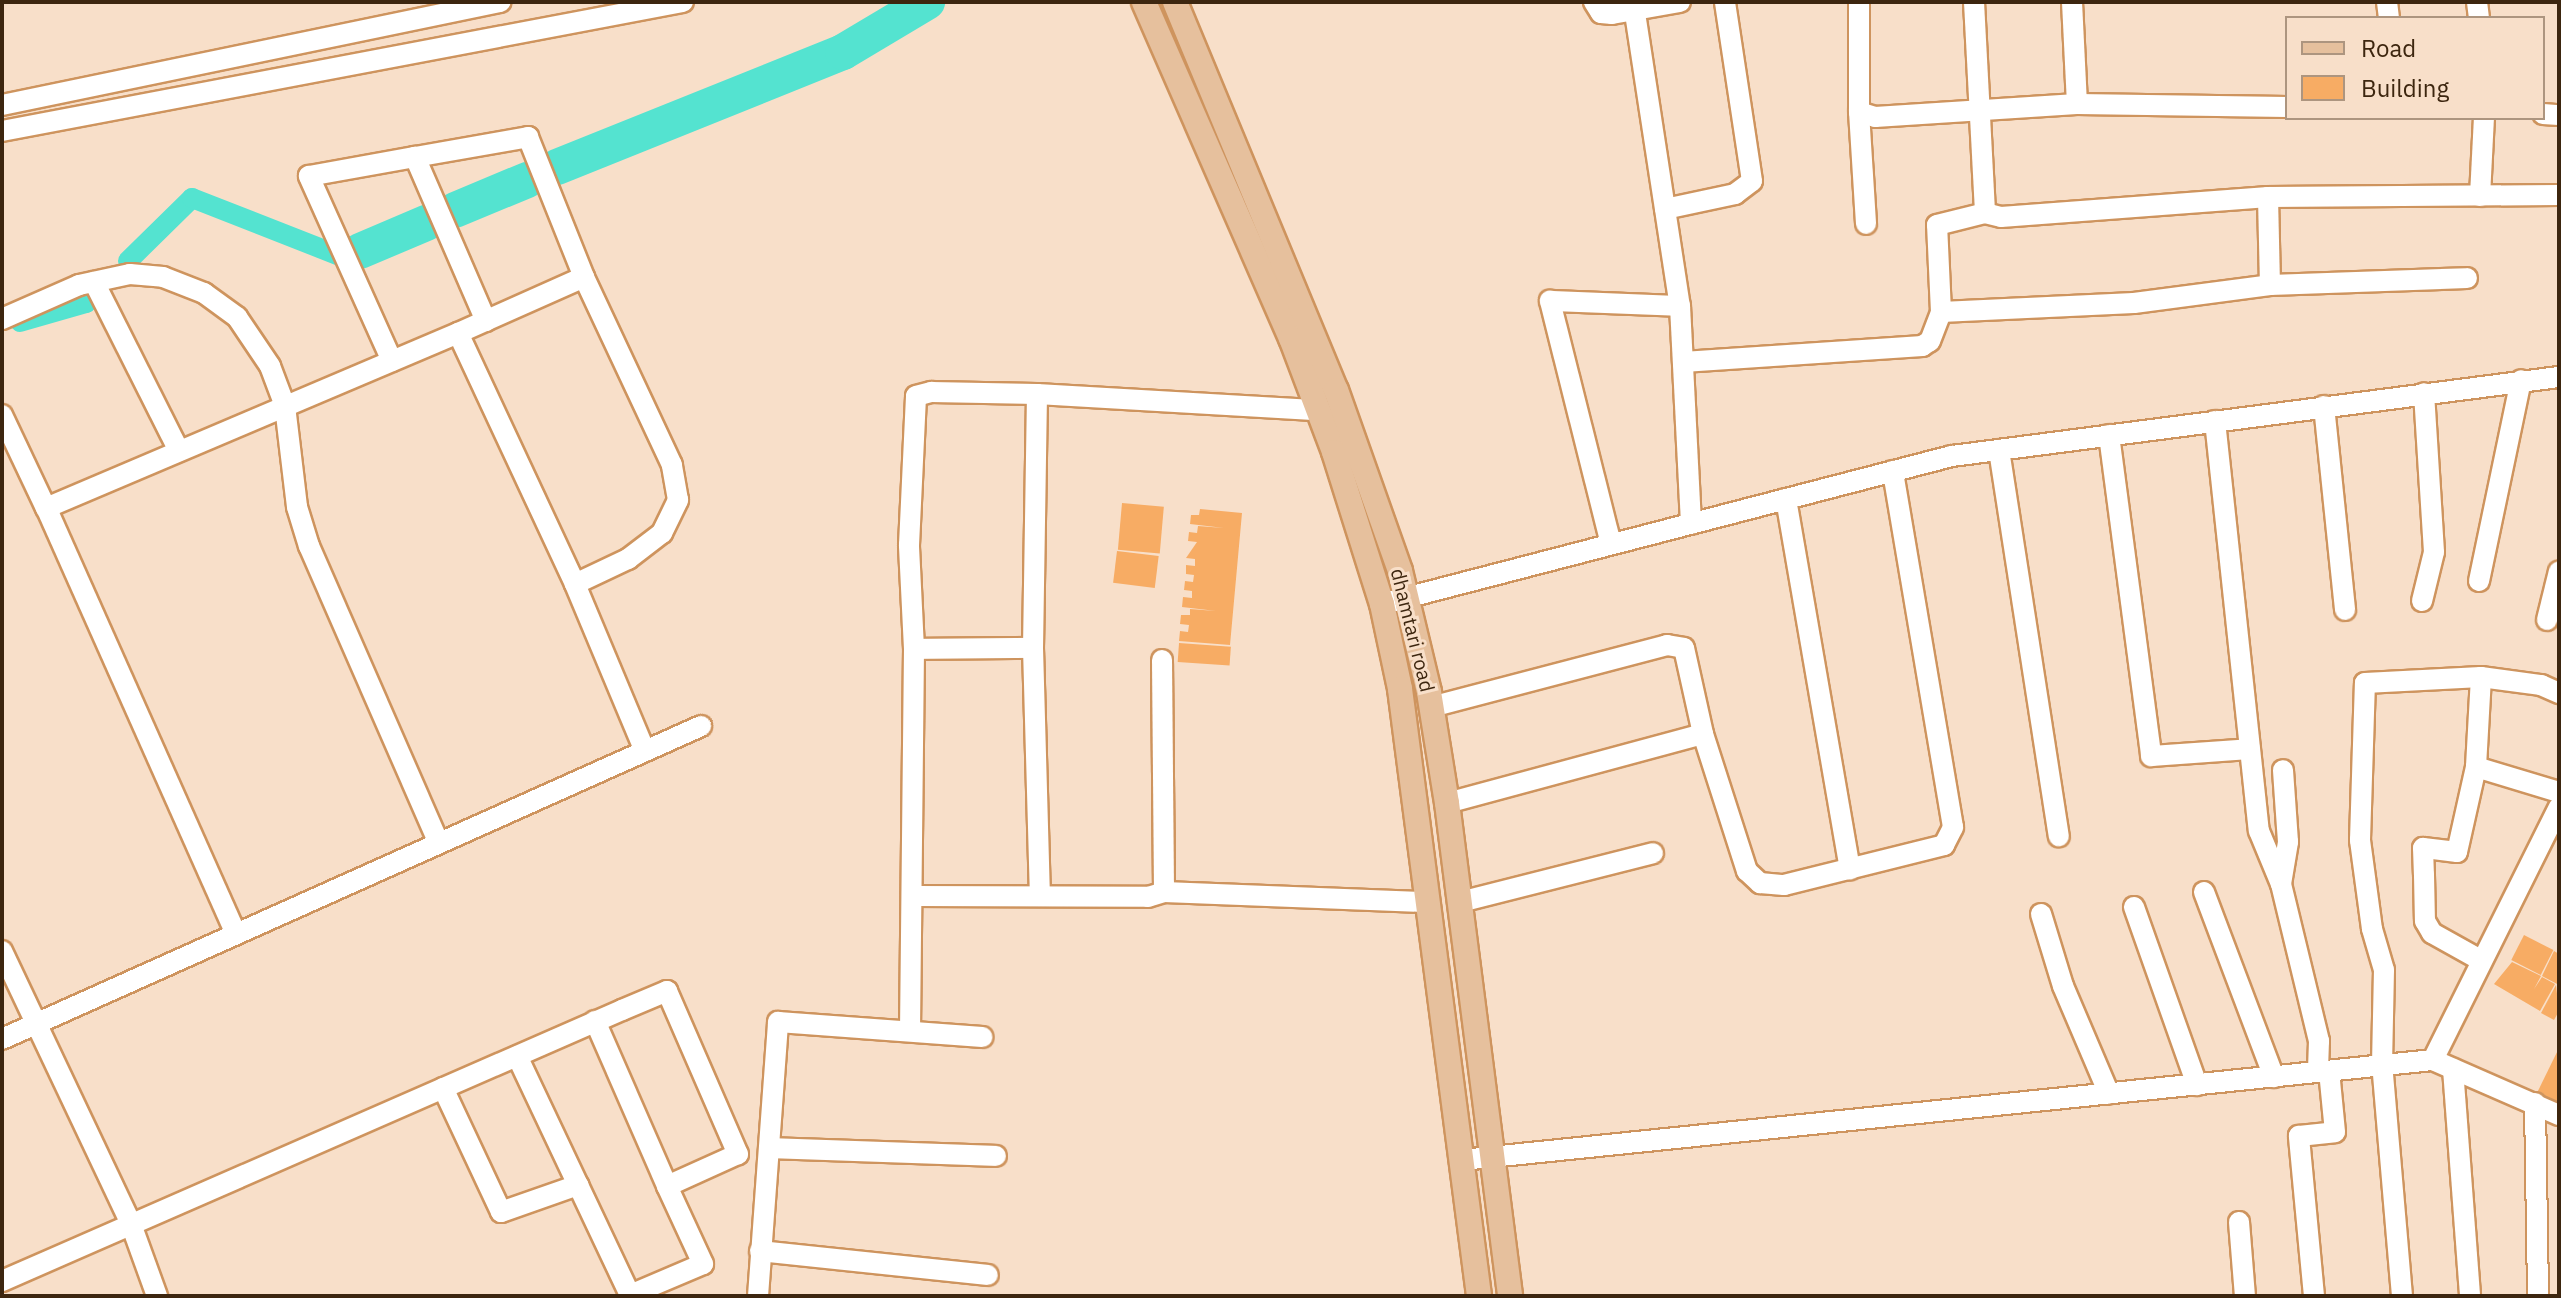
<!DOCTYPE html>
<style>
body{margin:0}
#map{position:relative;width:2561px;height:1298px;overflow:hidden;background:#f8dfc9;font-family:"IBM Plex Sans",sans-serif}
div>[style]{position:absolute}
.canal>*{height:20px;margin:-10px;padding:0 10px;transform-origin:10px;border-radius:10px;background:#54e3d0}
.river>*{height:36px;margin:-18px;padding:0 18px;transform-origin:18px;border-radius:18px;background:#54e3d0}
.building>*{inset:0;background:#f7ac64;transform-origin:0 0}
.roads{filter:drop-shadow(2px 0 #ce945e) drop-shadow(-2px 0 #ce945e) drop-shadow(0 2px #ce945e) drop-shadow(0 -2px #ce945e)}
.minor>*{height:20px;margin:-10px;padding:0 10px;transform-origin:10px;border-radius:10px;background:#fff}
.major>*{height:24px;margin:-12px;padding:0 12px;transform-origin:12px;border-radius:12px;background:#e6c09d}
span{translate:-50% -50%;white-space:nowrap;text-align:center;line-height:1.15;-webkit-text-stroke:6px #f8dfc9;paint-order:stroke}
.street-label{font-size:20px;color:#3d260f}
.frame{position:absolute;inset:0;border:4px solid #3d260f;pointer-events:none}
.legend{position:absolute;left:2285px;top:16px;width:260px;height:104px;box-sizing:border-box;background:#f8dfc9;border:2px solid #ad957f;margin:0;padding:10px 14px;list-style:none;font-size:24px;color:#3d260f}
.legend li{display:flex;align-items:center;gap:16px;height:40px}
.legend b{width:40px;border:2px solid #ad957f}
</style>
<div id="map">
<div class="canal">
<i style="left:128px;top:261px;width:90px;rotate:-44.5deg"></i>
<i style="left:192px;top:198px;width:164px;rotate:21.4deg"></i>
<i style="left:20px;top:322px;width:69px;rotate:-16.1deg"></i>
<i style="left:86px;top:303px;width:11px;rotate:-49deg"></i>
</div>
<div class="river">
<i style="left:557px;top:167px;width:308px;rotate:-21.9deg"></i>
<i style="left:843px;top:52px;width:98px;rotate:-30.8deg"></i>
<i style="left:455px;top:210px;width:78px;rotate:-22.6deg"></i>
<i style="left:360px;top:251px;width:72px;rotate:-23deg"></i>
</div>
<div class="building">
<i style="left:1122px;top:503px;width:42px;height:47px;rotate:5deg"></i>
<i style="clip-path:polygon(1200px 509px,1242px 513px,1230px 645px,1179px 641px,1180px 631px,1188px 632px,1189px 625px,1180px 624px,1181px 615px,1190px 615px,1190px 609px,1216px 611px,1182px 607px,1183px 597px,1192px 598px,1192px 591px,1184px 590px,1185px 581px,1193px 582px,1194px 575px,1186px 574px,1186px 565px,1195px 566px,1195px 559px,1186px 558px,1197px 542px,1188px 541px,1189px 532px,1197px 533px,1198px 526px,1224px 528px,1190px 524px,1191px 515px,1199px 515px)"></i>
<i style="left:1117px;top:551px;width:42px;height:32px;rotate:7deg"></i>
<i style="left:1179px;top:643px;width:52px;height:19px;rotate:4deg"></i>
<i style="left:2524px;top:935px;width:33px;height:28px;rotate:27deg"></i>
<i style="clip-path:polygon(2554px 951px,2559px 954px,2559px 985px,2542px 976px)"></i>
<i style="clip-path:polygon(2512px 962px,2541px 976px,2534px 989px,2542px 977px,2555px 984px,2540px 1011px,2494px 984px)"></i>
<i style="clip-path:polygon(2556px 985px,2559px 1011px,2554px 1020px,2541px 1013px)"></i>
<i style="clip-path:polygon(2559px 1048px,2559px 1111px,2534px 1099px)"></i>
</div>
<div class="roads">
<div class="minor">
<i style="left:1594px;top:2px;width:13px;rotate:58deg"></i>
<i style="left:1601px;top:13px;width:11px;rotate:5deg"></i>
<i style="left:1612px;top:14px;width:69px;rotate:-10deg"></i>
<i style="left:1859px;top:2px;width:110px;rotate:90deg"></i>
<i style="left:1859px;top:112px;width:17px;rotate:17deg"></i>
<i style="left:1875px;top:117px;width:202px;rotate:-3.7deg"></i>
<i style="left:2077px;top:104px;width:210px;rotate:0.8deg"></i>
<i style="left:1974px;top:2px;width:211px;rotate:87deg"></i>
<i style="left:2072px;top:2px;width:102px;rotate:87.2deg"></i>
<i style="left:2387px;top:2px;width:16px;rotate:83deg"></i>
<i style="left:2477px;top:2px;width:16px;rotate:83deg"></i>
<i style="left:1635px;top:13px;width:296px;rotate:81.3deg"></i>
<i style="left:1680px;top:306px;width:218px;rotate:87.1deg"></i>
<i style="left:2px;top:105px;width:509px;rotate:-11.69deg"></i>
<i style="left:1859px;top:112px;width:112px;rotate:86.4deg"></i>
<i style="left:2543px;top:114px;width:16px;rotate:4deg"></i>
<i style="left:2px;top:131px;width:693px;rotate:-10.73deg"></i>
<i style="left:2480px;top:196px;width:78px;rotate:-87.1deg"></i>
<i style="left:2268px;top:197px;width:88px;rotate:88.7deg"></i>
<i style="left:1665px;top:209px;width:72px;rotate:-12.1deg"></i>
<i style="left:1735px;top:194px;width:21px;rotate:-37deg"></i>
<i style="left:1752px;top:181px;width:181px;rotate:-98.6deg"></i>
<i style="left:94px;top:282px;width:189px;rotate:63.3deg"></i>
<i style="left:1941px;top:312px;width:193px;rotate:-2.7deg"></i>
<i style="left:2134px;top:303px;width:137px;rotate:-7.5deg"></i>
<i style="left:2270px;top:285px;width:197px;rotate:-2deg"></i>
<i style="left:2px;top:319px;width:84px;rotate:-23.8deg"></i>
<i style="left:79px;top:285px;width:52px;rotate:-12.2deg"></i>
<i style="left:130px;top:274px;width:33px;rotate:5deg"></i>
<i style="left:163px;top:277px;width:44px;rotate:21.3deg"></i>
<i style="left:204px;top:293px;width:41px;rotate:36deg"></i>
<i style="left:237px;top:317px;width:59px;rotate:56deg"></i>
<i style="left:270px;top:366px;width:43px;rotate:69.4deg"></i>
<i style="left:285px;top:406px;width:102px;rotate:83.2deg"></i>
<i style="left:297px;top:507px;width:41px;rotate:72.9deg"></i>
<i style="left:309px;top:546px;width:324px;rotate:66.4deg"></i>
<i style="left:486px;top:321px;width:179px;rotate:-113.4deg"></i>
<i style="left:415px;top:157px;width:115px;rotate:-10deg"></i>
<i style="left:528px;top:137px;width:151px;rotate:68.2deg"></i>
<i style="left:392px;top:361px;width:203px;rotate:-114.2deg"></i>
<i style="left:309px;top:176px;width:108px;rotate:-10.2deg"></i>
<i style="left:1683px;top:362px;width:240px;rotate:-3.8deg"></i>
<i style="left:1922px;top:346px;width:9px;rotate:-32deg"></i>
<i style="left:1930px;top:341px;width:31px;rotate:-69deg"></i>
<i style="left:1941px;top:312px;width:87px;rotate:-92.6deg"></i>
<i style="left:1937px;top:225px;width:49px;rotate:-14deg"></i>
<i style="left:1985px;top:213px;width:16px;rotate:14deg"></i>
<i style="left:2001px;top:217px;width:268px;rotate:-4.3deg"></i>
<i style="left:2268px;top:197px;width:291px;rotate:-0.4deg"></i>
<i style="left:1037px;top:394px;width:254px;rotate:90.9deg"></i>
<i style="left:1033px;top:648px;width:247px;rotate:88.4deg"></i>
<i style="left:2324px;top:406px;width:205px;rotate:84.1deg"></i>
<i style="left:2px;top:415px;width:103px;rotate:64.7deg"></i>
<i style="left:2215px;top:421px;width:412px;rotate:83.9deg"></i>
<i style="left:2259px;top:831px;width:57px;rotate:67.5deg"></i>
<i style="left:2281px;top:884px;width:162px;rotate:76.4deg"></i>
<i style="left:2319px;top:1041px;width:31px;rotate:92deg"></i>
<i style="left:2109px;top:435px;width:324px;rotate:82.5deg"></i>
<i style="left:2151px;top:756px;width:99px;rotate:-4deg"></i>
<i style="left:1999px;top:450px;width:391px;rotate:81.2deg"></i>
<i style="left:1786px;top:499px;width:376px;rotate:80.2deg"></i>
<i style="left:1611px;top:544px;width:251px;rotate:-104.1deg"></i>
<i style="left:1550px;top:301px;width:130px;rotate:2.2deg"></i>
<i style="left:2479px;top:581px;width:205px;rotate:-78.2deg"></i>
<i style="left:575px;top:584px;width:59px;rotate:-25.3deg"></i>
<i style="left:628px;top:559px;width:43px;rotate:-37.4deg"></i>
<i style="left:662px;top:533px;width:37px;rotate:-64deg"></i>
<i style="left:678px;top:500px;width:36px;rotate:-100deg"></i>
<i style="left:672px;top:465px;width:208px;rotate:-115.1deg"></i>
<i style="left:584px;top:277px;width:138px;rotate:156deg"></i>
<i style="left:458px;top:333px;width:277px;rotate:65deg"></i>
<i style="left:575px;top:584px;width:181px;rotate:67.3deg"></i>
<i style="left:2422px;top:601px;width:50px;rotate:-76.2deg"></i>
<i style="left:2434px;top:552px;width:159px;rotate:-93.6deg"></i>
<i style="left:1382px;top:604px;width:589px;rotate:-14.56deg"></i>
<i style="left:1952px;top:456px;width:612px;rotate:-7.42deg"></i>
<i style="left:2547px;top:620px;width:50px;rotate:-76.2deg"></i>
<i style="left:914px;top:649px;width:119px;rotate:-0.5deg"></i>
<i style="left:1162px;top:660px;width:232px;rotate:89.5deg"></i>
<i style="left:2481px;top:677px;width:90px;rotate:93.2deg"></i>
<i style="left:2476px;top:767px;width:87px;rotate:16.8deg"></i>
<i style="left:1431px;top:707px;width:244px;rotate:-14.7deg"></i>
<i style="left:1667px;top:645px;width:17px;rotate:10deg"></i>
<i style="left:1684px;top:648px;width:88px;rotate:77.5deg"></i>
<i style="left:1703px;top:734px;width:144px;rotate:72.2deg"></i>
<i style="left:1747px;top:871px;width:18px;rotate:43deg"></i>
<i style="left:1760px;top:883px;width:24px;rotate:5deg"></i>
<i style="left:1784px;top:885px;width:165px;rotate:-14deg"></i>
<i style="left:1944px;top:845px;width:20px;rotate:-63deg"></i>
<i style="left:1953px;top:827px;width:361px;rotate:-99.6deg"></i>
<i style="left:2476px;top:767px;width:87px;rotate:102.6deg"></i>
<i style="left:2457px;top:852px;width:34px;rotate:-173deg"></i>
<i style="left:2423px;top:848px;width:27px;rotate:88deg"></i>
<i style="left:2424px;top:875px;width:46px;rotate:88.8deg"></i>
<i style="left:2425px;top:921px;width:14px;rotate:60deg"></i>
<i style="left:2432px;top:933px;width:57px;rotate:29.2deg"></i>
<i style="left:1447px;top:803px;width:265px;rotate:-15.1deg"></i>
<i style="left:2559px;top:807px;width:283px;rotate:116.5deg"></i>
<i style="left:2433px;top:1060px;width:137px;rotate:23.6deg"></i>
<i style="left:2281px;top:884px;width:43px;rotate:-80.5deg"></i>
<i style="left:2288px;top:842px;width:72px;rotate:-94deg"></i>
<i style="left:2204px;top:892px;width:198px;rotate:69.3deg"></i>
<i style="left:914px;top:896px;width:234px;rotate:0.2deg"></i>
<i style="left:1148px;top:897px;width:17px;rotate:-17deg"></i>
<i style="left:1164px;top:892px;width:264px;rotate:2.2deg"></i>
<i style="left:1460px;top:902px;width:199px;rotate:-14.2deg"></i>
<i style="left:2134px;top:907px;width:189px;rotate:70.5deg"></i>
<i style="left:2041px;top:914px;width:75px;rotate:73deg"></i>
<i style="left:2063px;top:986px;width:117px;rotate:66.9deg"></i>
<i style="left:236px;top:934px;width:466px;rotate:-114deg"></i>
<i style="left:46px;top:508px;width:448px;rotate:-23deg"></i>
<i style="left:2px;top:951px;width:302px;rotate:64.7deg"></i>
<i style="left:131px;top:1224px;width:77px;rotate:70.1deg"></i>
<i style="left:595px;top:1021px;width:180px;rotate:66.4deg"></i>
<i style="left:910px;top:1031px;width:382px;rotate:-89.4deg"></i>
<i style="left:914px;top:649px;width:104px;rotate:-92.8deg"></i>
<i style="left:909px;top:545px;width:149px;rotate:-87.3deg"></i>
<i style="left:916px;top:396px;width:16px;rotate:-15deg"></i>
<i style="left:931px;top:392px;width:106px;rotate:1.1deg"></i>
<i style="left:1037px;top:394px;width:281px;rotate:3.3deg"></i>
<i style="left:2px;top:1039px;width:766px;rotate:-24.12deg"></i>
<i style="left:2453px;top:1069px;width:228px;rotate:85.7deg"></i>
<i style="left:443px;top:1088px;width:137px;rotate:64.9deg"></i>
<i style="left:501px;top:1212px;width:82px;rotate:-19.3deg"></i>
<i style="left:2535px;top:1103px;width:193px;rotate:89.1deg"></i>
<i style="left:771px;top:1148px;width:225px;rotate:2deg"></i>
<i style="left:1462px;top:1160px;width:976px;rotate:-5.88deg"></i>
<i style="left:2239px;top:1222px;width:74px;rotate:85.4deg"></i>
<i style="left:760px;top:1251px;width:229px;rotate:6deg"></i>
<i style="left:2px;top:1281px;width:677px;rotate:-23.61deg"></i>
<i style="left:622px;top:1010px;width:49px;rotate:-22.9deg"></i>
<i style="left:667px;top:991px;width:178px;rotate:66.5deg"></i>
<i style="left:738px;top:1154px;width:78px;rotate:155.7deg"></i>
<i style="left:667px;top:1186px;width:86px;rotate:65.2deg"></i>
<i style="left:703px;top:1264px;width:79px;rotate:157deg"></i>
<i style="left:630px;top:1295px;width:264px;rotate:-115.3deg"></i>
<i style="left:758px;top:1296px;width:275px;rotate:-85.8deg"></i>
<i style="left:778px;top:1022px;width:205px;rotate:4.2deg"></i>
<i style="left:2314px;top:1296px;width:161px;rotate:-95.4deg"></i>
<i style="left:2299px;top:1136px;width:36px;rotate:-6deg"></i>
<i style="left:2335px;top:1132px;width:61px;rotate:-95.6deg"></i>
<i style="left:2402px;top:1296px;width:232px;rotate:-94.9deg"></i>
<i style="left:2382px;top:1065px;width:95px;rotate:-88.8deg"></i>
<i style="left:2384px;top:970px;width:43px;rotate:-106.3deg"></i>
<i style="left:2372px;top:929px;width:90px;rotate:-97.7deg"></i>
<i style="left:2360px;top:840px;width:157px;rotate:-88.2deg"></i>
<i style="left:2365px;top:683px;width:116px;rotate:-3deg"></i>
<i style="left:2481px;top:677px;width:61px;rotate:7.6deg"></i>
<i style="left:2541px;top:685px;width:20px;rotate:24deg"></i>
</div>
<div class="major">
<i style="left:1144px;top:2px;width:367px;rotate:66.4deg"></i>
<i style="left:1291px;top:338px;width:122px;rotate:69.3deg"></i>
<i style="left:1334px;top:452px;width:159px;rotate:72.5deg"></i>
<i style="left:1382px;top:604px;width:87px;rotate:78deg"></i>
<i style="left:1400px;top:689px;width:612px;rotate:82.58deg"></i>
<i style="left:1175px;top:2px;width:420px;rotate:67.5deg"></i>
<i style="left:1336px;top:390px;width:192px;rotate:70.5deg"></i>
<i style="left:1400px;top:571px;width:124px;rotate:76.5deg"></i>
<i style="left:1429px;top:692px;width:112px;rotate:80.8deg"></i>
<i style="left:1447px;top:803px;width:497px;rotate:82.7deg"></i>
</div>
</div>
<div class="street-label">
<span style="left:1413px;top:630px;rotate:76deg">dhamtari road</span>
</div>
<div class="frame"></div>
<ul class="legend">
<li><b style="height:10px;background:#e6c09d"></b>Road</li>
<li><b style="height:22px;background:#f7ac64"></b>Building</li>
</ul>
</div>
